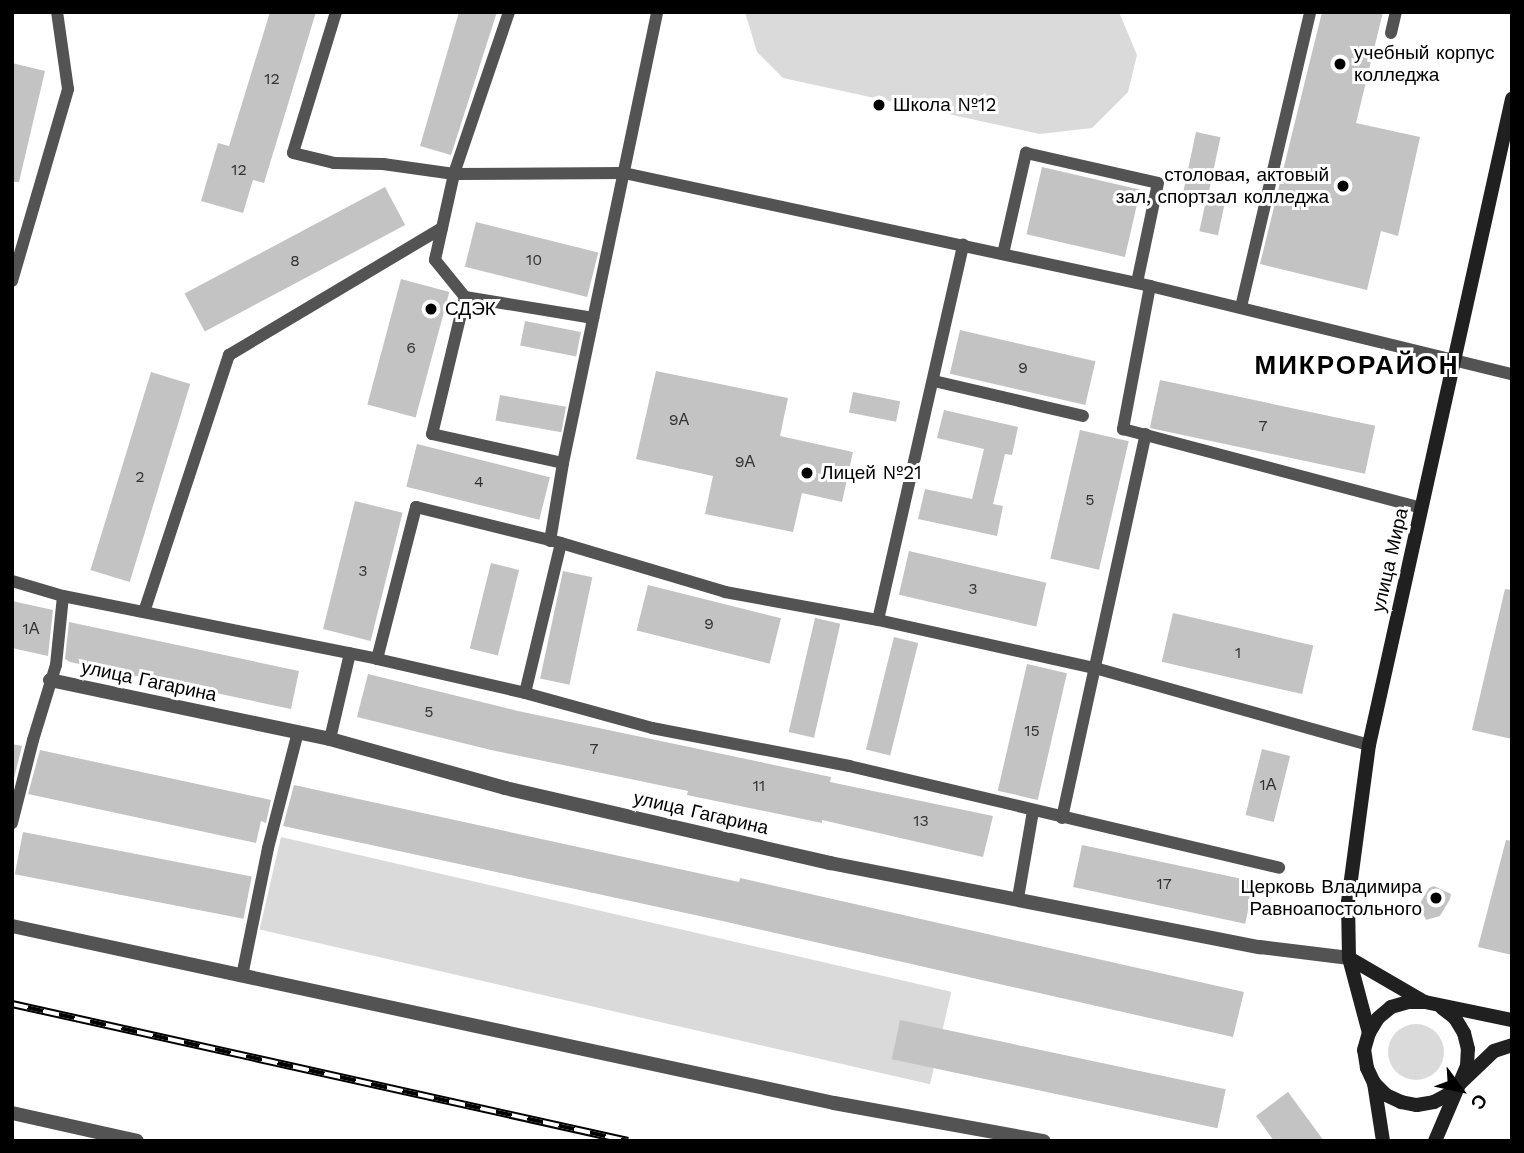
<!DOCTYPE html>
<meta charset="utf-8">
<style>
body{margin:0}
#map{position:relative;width:1524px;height:1153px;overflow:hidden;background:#fff;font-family:"Work Sans",sans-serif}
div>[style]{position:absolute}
.green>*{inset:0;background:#dadada;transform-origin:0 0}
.round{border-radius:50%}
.building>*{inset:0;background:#c3c3c3;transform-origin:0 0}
.service>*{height:12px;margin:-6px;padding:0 6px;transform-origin:6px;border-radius:6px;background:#535353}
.minor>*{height:14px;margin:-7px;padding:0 7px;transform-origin:7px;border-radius:7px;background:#535353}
.tertiary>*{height:14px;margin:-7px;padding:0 7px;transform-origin:7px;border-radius:7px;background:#535353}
.secondary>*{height:14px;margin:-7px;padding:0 7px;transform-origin:7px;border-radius:7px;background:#202020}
.rail>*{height:8px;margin-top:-4px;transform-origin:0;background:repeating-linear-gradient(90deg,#fff 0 16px,#000 0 32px);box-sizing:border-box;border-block:2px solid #000}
.dots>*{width:19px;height:19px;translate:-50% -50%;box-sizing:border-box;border:4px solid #fff;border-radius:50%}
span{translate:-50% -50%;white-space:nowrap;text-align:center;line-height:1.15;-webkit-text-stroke:6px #fff;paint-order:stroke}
.number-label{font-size:16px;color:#313131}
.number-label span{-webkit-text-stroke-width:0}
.poi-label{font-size:19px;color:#000}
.left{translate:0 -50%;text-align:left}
.right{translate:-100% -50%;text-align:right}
.street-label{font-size:19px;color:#000}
.district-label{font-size:26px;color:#000;font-weight:700;letter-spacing:2px}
.frame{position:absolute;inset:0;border:14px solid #000;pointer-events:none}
.north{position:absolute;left:1426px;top:1055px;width:70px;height:70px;-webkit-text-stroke:5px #fff;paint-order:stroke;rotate:123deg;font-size:19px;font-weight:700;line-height:28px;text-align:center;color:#000}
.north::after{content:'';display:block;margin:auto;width:24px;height:32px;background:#000;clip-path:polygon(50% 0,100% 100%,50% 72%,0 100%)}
</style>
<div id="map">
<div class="green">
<i style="clip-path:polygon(745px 12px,1119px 12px,1137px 55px,1128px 92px,1092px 128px,1040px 134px,783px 78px,757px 52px)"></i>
<i style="left:281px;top:837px;width:688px;height:95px;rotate:13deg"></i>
<i class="round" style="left:1388px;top:1024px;width:56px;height:56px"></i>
</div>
<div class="building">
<i style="clip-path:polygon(270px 12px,316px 12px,264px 183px,253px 180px,243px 213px,201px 201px,218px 143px,229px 146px)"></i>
<i style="clip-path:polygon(459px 12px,497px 12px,451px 155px,420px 146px)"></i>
<i style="clip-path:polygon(1322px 12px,1383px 12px,1356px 123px,1420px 137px,1398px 236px,1381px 231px,1367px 290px,1260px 264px)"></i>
<i style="clip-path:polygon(12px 63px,45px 71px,19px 182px,12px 182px)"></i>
<i style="left:1196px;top:132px;width:25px;height:60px;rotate:12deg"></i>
<i style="left:1042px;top:167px;width:101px;height:69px;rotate:13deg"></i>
<i style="left:385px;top:187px;width:43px;height:227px;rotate:62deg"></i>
<i style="left:1206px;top:200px;width:19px;height:32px;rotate:12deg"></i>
<i style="left:476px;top:222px;width:126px;height:46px;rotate:14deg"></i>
<i style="left:401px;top:279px;width:50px;height:130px;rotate:15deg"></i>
<i style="left:525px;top:321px;width:57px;height:25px;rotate:11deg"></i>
<i style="left:960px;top:330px;width:139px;height:45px;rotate:13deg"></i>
<i style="clip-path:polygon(656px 371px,788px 398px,780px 436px,853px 452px,842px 502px,802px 493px,793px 532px,705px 514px,713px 476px,636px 459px)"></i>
<i style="left:151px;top:372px;width:41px;height:207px;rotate:17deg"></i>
<i style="left:1160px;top:380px;width:220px;height:49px;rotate:12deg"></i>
<i style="left:853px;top:392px;width:48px;height:21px;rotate:11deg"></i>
<i style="left:500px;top:395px;width:67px;height:26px;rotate:10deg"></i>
<i style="clip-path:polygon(944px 410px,1018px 427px,1012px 455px,1005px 454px,993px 504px,1003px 506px,997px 536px,918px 519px,925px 489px,972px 499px,984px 449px,937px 438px)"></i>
<i style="left:1080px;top:430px;width:50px;height:132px;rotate:13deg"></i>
<i style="left:417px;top:444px;width:137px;height:44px;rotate:14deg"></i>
<i style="left:355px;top:501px;width:49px;height:132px;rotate:14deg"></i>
<i style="left:909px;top:551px;width:141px;height:45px;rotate:13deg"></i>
<i style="left:491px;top:563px;width:29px;height:88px;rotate:14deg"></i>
<i style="left:563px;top:571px;width:30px;height:110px;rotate:12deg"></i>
<i style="left:648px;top:585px;width:137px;height:47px;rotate:14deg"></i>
<i style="clip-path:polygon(1505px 589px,1512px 590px,1512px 739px,1472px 730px)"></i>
<i style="clip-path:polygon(12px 601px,53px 610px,48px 656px,12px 648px)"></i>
<i style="left:1173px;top:613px;width:144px;height:50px;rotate:13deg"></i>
<i style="left:815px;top:618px;width:26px;height:117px;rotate:13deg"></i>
<i style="clip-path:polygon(69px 622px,299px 671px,291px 709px,70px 662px,65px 659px)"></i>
<i style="left:894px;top:637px;width:25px;height:116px;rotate:14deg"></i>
<i style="left:1027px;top:664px;width:41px;height:130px;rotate:13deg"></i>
<i style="clip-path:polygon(368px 674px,518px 711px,831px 777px,830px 782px,993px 816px,983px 857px,822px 820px,822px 823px,687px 795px,688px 791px,491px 750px,357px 717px)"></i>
<i style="clip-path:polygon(12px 744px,22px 746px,12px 786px)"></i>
<i style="left:1262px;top:749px;width:29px;height:68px;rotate:14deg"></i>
<i style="clip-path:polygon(40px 750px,271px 800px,266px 823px,261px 821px,256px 843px,28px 794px)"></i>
<i style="clip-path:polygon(294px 785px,739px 882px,740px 878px,1244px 992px,1233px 1037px,718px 920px,283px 826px)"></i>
<i style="left:23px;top:832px;width:233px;height:43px;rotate:11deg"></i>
<i style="clip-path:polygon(1506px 840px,1512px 841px,1512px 955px,1478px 947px)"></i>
<i style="left:1082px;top:845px;width:176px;height:43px;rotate:12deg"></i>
<i style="clip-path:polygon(1434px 886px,1451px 894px,1450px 899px,1440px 916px,1426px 920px,1419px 905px,1429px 888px)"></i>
<i style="left:900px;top:1020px;width:333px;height:40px;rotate:12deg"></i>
<i style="clip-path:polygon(1288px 1092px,1324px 1141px,1274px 1141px,1256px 1116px)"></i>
</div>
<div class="service">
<i style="left:336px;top:12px;width:147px;rotate:107deg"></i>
<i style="left:293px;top:153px;width:42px;rotate:13.7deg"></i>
<i style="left:334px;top:163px;width:49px;rotate:1.2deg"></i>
<i style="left:383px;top:164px;width:72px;rotate:8deg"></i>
<i style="left:454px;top:174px;width:170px;rotate:-0.3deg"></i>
<i style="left:624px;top:173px;width:538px;rotate:12.12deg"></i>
<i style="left:1150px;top:286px;width:373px;rotate:13.7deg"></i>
<i style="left:509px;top:12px;width:171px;rotate:108.8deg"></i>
<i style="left:454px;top:174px;width:88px;rotate:102.5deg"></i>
<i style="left:435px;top:260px;width:48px;rotate:51deg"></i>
<i style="left:465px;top:297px;width:130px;rotate:9.3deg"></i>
<i style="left:1391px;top:33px;width:22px;rotate:-77deg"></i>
<i style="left:1003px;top:254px;width:104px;rotate:-77.2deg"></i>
<i style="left:1026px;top:153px;width:135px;rotate:12.8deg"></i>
<i style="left:1158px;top:183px;width:102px;rotate:101.9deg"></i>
<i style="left:12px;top:281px;width:200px;rotate:-73.7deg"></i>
<i style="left:68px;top:89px;width:78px;rotate:-98.1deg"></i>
<i style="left:1150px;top:286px;width:146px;rotate:100.7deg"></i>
<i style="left:1123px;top:429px;width:308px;rotate:14.8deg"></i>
<i style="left:465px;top:297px;width:141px;rotate:103.5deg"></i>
<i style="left:432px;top:434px;width:134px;rotate:12.5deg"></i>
<i style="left:1241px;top:307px;width:303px;rotate:-76.8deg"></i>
<i style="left:934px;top:381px;width:153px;rotate:13.2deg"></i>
<i style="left:550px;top:541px;width:79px;rotate:-80.5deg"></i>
<i style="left:563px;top:463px;width:461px;rotate:-78.2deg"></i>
<i style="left:12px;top:581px;width:53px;rotate:16.4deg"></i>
<i style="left:63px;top:596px;width:320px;rotate:11.3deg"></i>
<i style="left:377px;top:659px;width:152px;rotate:12.9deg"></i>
<i style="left:525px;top:693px;width:132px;rotate:15.4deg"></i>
<i style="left:652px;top:728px;width:201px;rotate:10.9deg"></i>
<i style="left:849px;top:766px;width:442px;rotate:13.3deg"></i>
<i style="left:144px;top:612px;width:271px;rotate:-71.7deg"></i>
<i style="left:229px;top:355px;width:248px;rotate:-30.8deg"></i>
<i style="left:878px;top:620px;width:385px;rotate:-77.2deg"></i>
<i style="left:377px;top:659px;width:157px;rotate:-75.6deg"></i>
<i style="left:416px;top:507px;width:149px;rotate:13.9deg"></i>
<i style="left:561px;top:543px;width:171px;rotate:16.6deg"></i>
<i style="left:725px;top:592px;width:156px;rotate:10.4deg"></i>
<i style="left:878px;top:620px;width:222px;rotate:12.5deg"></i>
<i style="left:1095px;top:668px;width:285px;rotate:15.7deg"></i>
<i style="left:525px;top:693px;width:154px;rotate:-76.5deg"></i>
<i style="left:330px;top:739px;width:88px;rotate:-76.9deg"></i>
<i style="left:1062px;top:818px;width:393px;rotate:-77.7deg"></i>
<i style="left:12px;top:823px;width:86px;rotate:-75.8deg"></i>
<i style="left:33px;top:740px;width:78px;rotate:-73deg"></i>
<i style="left:56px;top:665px;width:69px;rotate:-84.2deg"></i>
<i style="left:1018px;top:898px;width:88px;rotate:-80.2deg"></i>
<i style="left:242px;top:976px;width:131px;rotate:-78.5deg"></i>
<i style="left:268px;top:848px;width:120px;rotate:-75.5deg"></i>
</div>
<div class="minor">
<i style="left:50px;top:680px;width:286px;rotate:11.9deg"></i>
<i style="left:330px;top:739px;width:182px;rotate:15.6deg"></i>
<i style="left:505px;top:788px;width:334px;rotate:13deg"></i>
<i style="left:830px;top:863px;width:438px;rotate:11.1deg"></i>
<i style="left:1260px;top:947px;width:90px;rotate:7deg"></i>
<i style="left:12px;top:926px;width:841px;rotate:12.15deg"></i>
<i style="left:834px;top:1103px;width:213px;rotate:10.3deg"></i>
</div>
<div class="tertiary">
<i style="left:12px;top:1113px;width:128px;rotate:12.6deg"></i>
</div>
<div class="secondary">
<i style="left:1349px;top:958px;width:86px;rotate:30.2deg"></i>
<i style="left:1369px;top:1033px;width:78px;rotate:-104.9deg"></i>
<i style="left:1349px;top:958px;width:56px;rotate:-91deg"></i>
<i style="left:1348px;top:902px;width:158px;rotate:-82.4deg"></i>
<i style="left:1369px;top:745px;width:662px;rotate:-77.52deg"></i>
<i style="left:1374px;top:1083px;width:17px;rotate:45deg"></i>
<i style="left:1386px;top:1095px;width:17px;rotate:25deg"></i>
<i style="left:1401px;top:1102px;width:16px;rotate:11deg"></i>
<i style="left:1417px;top:1105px;width:17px;rotate:-10deg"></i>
<i style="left:1434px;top:1102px;width:17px;rotate:-28deg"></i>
<i style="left:1449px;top:1094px;width:62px;rotate:-43.7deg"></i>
<i style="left:1494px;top:1051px;width:19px;rotate:-18deg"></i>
<i style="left:1383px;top:1141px;width:59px;rotate:-98.8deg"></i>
<i style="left:1374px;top:1083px;width:17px;rotate:-115deg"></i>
<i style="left:1367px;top:1068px;width:18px;rotate:-99deg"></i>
<i style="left:1364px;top:1050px;width:18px;rotate:-74deg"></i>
<i style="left:1369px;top:1033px;width:17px;rotate:-59deg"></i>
<i style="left:1378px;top:1018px;width:17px;rotate:-40deg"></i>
<i style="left:1391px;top:1007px;width:18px;rotate:-16deg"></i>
<i style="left:1408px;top:1002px;width:17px"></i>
<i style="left:1425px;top:1002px;width:89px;rotate:11.7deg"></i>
<i style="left:1435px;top:1141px;width:82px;rotate:-66.9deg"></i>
<i style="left:1467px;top:1066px;width:17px;rotate:-87deg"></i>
<i style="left:1468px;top:1049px;width:16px;rotate:-104deg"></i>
<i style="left:1464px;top:1033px;width:17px;rotate:-121deg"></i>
<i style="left:1455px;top:1018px;width:16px;rotate:-142deg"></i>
</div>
<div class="rail">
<i style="left:12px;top:1004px;width:631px;rotate:12.54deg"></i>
</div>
<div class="dots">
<i style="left:1340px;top:64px;background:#000"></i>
<i style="left:879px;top:105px;background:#000"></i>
<i style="left:1343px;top:186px;background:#000"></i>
<i style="left:431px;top:309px;background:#000"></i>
<i style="left:807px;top:473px;background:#000"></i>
<i style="left:1436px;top:898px;background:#000"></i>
</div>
<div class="number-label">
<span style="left:272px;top:79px">12</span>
<span style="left:239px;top:170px">12</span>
<span style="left:534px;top:260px">10</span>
<span style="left:295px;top:261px">8</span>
<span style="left:411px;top:348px">6</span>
<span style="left:1023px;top:368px">9</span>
<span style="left:679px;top:420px">9А</span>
<span style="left:1263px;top:426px">7</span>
<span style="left:745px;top:462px">9А</span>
<span style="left:140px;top:477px">2</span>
<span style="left:479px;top:482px">4</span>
<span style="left:1090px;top:500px">5</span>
<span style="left:363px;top:571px">3</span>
<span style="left:973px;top:589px">3</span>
<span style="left:709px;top:624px">9</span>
<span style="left:31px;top:629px">1А</span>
<span style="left:1238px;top:653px">1</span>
<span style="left:429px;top:712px">5</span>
<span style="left:1032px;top:731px">15</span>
<span style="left:594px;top:749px">7</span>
<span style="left:1268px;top:785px">1А</span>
<span style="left:759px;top:786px">11</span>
<span style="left:921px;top:821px">13</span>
<span style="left:1164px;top:884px">17</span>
</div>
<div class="poi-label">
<span class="left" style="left:1354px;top:64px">учебный корпус<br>колледжа</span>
<span class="left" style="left:893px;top:105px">Школа №12</span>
<span class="right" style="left:1329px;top:186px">столовая, актовый<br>зал, спортзал колледжа</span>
<span class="left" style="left:445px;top:309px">СДЭК</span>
<span class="left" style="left:821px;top:473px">Лицей №21</span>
<span class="right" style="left:1422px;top:898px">Церковь Владимира<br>Равноапостольного</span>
</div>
<div class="street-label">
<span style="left:1390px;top:560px;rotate:-77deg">улица Мира</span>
<span style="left:149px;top:681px;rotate:12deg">улица Гагарина</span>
<span style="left:701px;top:813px;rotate:13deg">улица Гагарина</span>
</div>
<div class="district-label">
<span style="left:1357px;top:366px">МИКРОРАЙОН</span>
</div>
<div class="frame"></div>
<div class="north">С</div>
</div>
